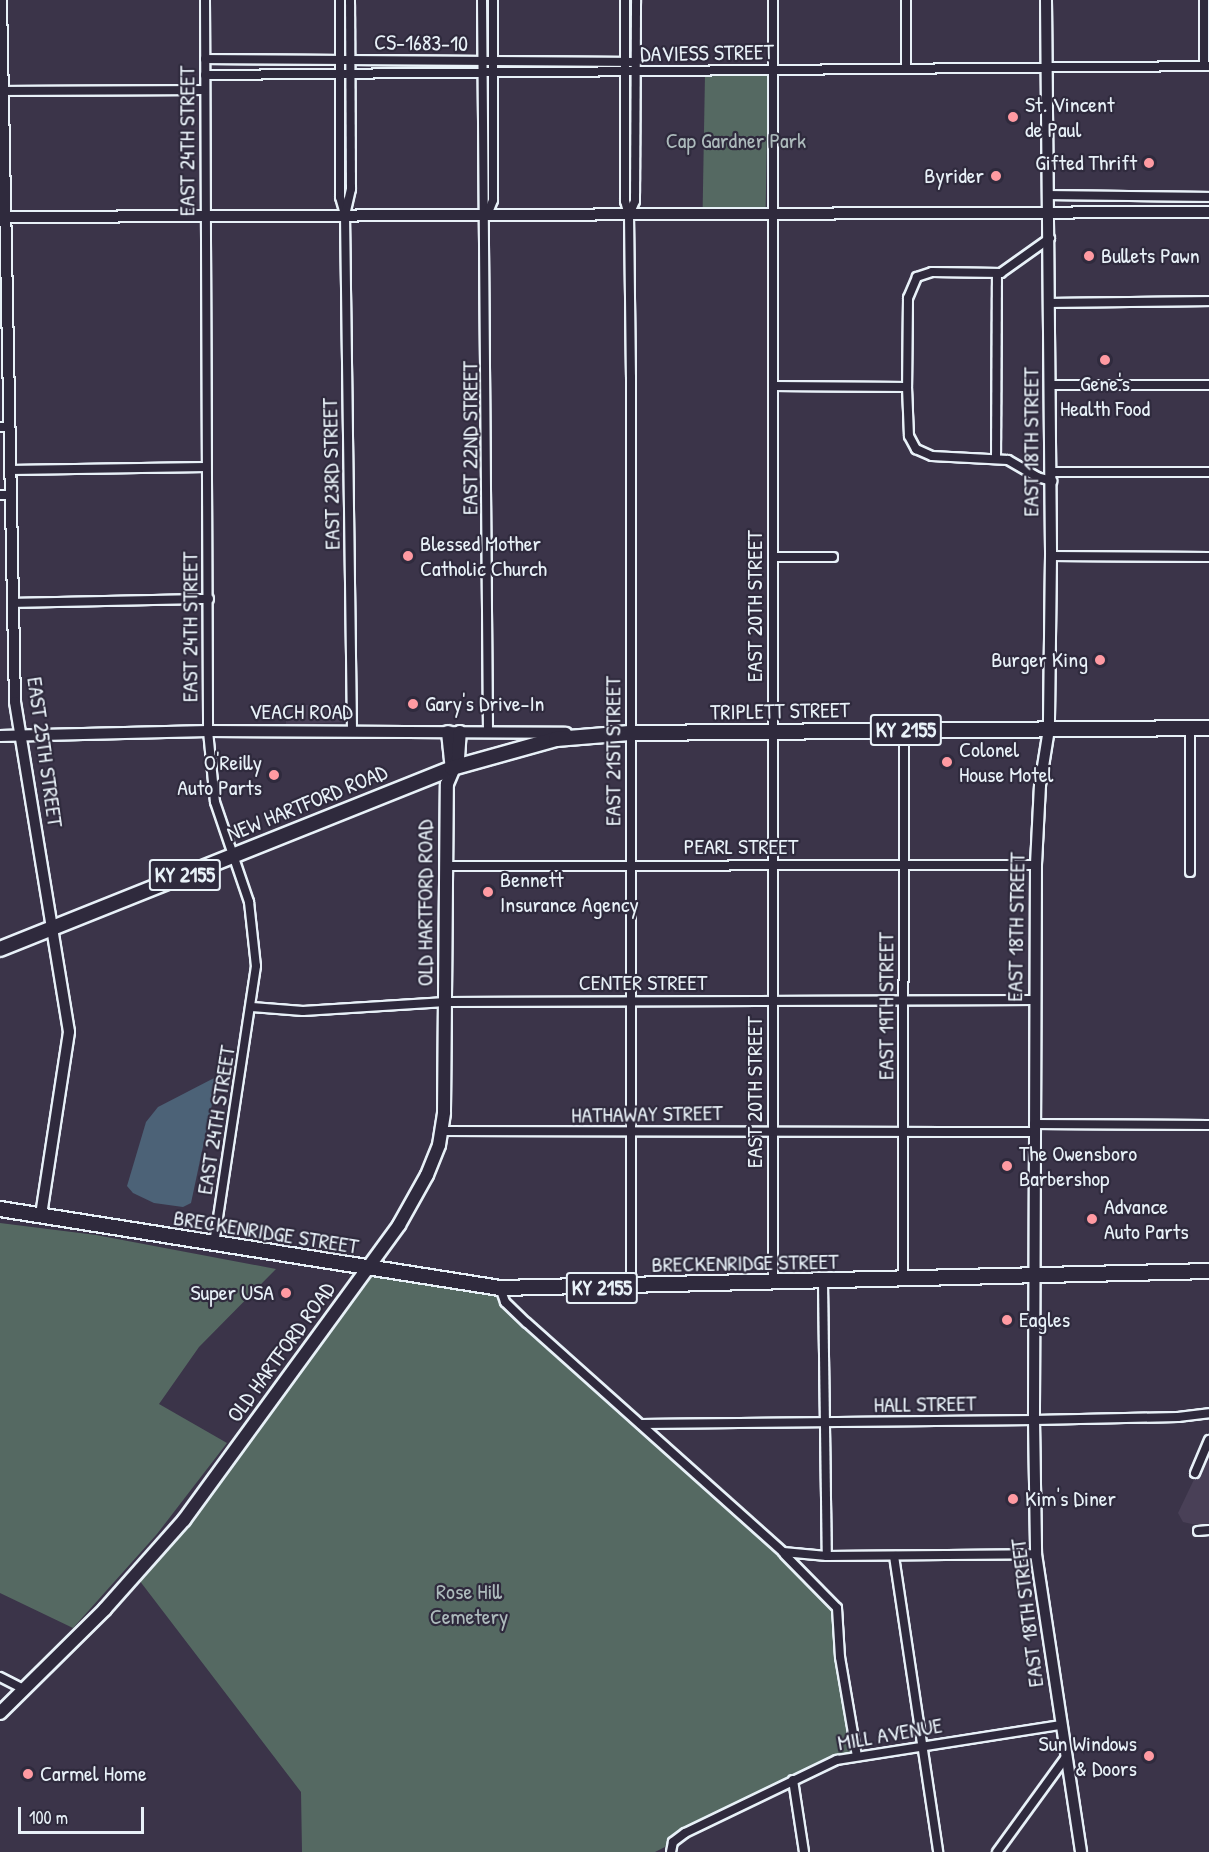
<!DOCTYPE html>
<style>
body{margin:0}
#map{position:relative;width:1209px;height:1852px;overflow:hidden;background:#3b3449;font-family:"Patrick Hand",sans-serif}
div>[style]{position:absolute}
.built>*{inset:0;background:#494057}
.green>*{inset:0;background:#556962;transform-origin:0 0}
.water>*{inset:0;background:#4c6277}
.roads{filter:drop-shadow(2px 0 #e8f1f8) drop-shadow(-2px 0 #e8f1f8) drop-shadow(0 2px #e8f1f8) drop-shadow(0 -2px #e8f1f8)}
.minor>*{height:8px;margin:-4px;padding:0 4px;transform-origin:4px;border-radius:4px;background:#2f2a3d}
.tertiary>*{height:10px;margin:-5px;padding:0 5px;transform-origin:5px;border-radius:5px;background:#2f2a3d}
.secondary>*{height:12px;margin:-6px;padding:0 6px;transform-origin:6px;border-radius:6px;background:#2f2a3d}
.primary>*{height:14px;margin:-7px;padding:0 7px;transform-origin:7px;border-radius:7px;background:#2f2a3d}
.dots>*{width:16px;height:16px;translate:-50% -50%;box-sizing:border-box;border:3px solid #2f2a3d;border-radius:50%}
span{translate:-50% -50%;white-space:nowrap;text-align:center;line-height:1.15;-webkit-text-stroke:4.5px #2f2a3d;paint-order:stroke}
.shield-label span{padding:2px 4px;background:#2f2a3d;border:2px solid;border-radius:4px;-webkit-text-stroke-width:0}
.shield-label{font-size:21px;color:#e8f1f8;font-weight:700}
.street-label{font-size:22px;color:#e8f1f8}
.poi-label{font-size:22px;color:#e8f1f8}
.left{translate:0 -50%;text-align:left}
.right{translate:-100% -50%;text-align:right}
.park-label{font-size:22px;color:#adbbbc}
.scale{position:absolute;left:18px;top:1807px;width:126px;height:27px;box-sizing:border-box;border:3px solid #e8f1f8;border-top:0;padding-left:8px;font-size:18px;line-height:21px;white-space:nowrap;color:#e8f1f8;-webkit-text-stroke:4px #2f2a3d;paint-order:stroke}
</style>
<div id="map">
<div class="built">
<i style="clip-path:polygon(286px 705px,344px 705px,344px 722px,286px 725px)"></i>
<i style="clip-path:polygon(1209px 1448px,1209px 1524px,1192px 1524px,1183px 1522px,1178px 1513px)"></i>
</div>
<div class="green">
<i style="left:705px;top:74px;width:63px;height:134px;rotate:1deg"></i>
<i style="clip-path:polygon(0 1223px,96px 1235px,276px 1269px,199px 1347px,159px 1404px,227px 1443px,157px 1534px,73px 1628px,0 1593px)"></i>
<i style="clip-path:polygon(367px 1270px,500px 1288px,505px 1302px,837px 1608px,857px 1756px,837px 1760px,655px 1852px,302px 1852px,301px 1792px,136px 1576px)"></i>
</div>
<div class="water">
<i style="clip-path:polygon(218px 1076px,191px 1203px,183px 1207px,154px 1203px,133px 1193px,127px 1186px,146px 1122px,158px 1107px)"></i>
</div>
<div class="roads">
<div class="minor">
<i style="left:205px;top:0;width:731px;rotate:89.76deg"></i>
<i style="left:208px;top:731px;width:71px;rotate:84.4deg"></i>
<i style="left:215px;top:802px;width:106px;rotate:71.2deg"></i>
<i style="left:249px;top:902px;width:64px;rotate:83.8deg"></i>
<i style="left:256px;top:966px;width:282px;rotate:98.6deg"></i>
<i style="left:340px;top:0;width:197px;rotate:90deg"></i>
<i style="left:340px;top:197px;width:19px;rotate:74deg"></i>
<i style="left:345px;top:215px;width:517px;rotate:89.22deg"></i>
<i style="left:482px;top:0;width:732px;rotate:89.53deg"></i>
<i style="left:625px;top:0;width:201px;rotate:90deg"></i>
<i style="left:625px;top:201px;width:15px;rotate:74deg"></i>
<i style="left:629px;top:215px;width:162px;rotate:89.3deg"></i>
<i style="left:631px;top:377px;width:910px;rotate:90deg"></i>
<i style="left:773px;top:0;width:1284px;rotate:90deg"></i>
<i style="left:906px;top:0;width:69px;rotate:90deg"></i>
<i style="left:205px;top:59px;width:431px;rotate:0.4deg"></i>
<i style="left:1204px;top:66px;width:66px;rotate:-90deg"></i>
<i style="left:205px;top:75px;width:1004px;rotate:-0.51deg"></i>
<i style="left:2px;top:91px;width:203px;rotate:-0.3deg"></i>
<i style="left:1049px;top:195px;width:160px;rotate:0.7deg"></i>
<i style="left:345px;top:215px;width:27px;rotate:-77deg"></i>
<i style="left:351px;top:189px;width:189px;rotate:-90.3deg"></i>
<i style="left:487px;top:215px;width:16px;rotate:-68deg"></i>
<i style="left:493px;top:200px;width:200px;rotate:-90deg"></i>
<i style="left:629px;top:215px;width:15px;rotate:-67deg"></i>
<i style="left:635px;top:201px;width:201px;rotate:-89.7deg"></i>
<i style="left:1050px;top:238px;width:60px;rotate:144.5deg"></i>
<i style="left:1001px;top:273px;width:69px;rotate:-179.2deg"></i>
<i style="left:932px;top:272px;width:16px;rotate:162deg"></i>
<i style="left:917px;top:277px;width:23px;rotate:113deg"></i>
<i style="left:908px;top:298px;width:89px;rotate:90.6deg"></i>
<i style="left:907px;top:387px;width:49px;rotate:87.7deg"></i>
<i style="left:909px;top:436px;width:15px;rotate:62deg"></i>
<i style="left:916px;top:449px;width:17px;rotate:24deg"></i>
<i style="left:932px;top:456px;width:76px;rotate:3deg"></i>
<i style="left:1008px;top:460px;width:34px;rotate:30deg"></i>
<i style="left:1037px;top:477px;width:16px;rotate:15deg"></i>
<i style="left:1051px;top:303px;width:158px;rotate:-0.7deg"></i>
<i style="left:1051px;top:385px;width:158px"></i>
<i style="left:773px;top:386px;width:134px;rotate:0.4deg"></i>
<i style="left:0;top:427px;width:10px"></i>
<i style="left:996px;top:459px;width:185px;rotate:-89.7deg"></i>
<i style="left:10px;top:470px;width:196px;rotate:-0.9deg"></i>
<i style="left:1051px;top:472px;width:158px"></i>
<i style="left:0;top:495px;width:10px"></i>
<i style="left:1051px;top:556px;width:158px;rotate:0.4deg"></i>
<i style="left:773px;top:557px;width:60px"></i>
<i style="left:13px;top:603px;width:196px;rotate:-1.2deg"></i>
<i style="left:446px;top:866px;width:590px;rotate:-0.1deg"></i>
<i style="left:1190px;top:872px;width:144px;rotate:-90deg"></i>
<i style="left:252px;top:1007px;width:51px;rotate:4.5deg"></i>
<i style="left:303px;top:1011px;width:143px;rotate:-3.6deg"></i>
<i style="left:446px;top:1002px;width:589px;rotate:-0.19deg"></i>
<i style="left:1034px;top:1124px;width:175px;rotate:0.3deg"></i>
<i style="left:442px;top:1131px;width:592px;rotate:0.1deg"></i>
<i style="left:903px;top:1281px;width:551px;rotate:-89.9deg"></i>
<i style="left:823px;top:1283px;width:273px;rotate:89.2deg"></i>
<i style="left:500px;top:1288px;width:15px;rotate:70deg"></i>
<i style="left:505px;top:1302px;width:30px;rotate:44deg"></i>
<i style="left:527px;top:1323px;width:343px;rotate:41.8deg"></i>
<i style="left:783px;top:1552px;width:44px;rotate:5.2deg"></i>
<i style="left:827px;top:1556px;width:209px;rotate:-0.5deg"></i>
<i style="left:641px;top:1424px;width:393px;rotate:-0.6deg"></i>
<i style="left:1034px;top:1420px;width:144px;rotate:-1.2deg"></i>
<i style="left:1178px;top:1417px;width:31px;rotate:-7deg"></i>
<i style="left:1195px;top:1473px;width:36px;rotate:-67deg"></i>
<i style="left:1198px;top:1531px;width:11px;rotate:-5deg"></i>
<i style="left:785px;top:1555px;width:74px;rotate:45.5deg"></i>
<i style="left:837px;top:1608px;width:49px;rotate:86.5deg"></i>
<i style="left:840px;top:1657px;width:100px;rotate:80.3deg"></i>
<i style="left:894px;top:1556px;width:299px;rotate:81.5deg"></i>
<i style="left:0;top:1677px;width:27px;rotate:27deg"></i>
<i style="left:793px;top:1780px;width:73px;rotate:81.3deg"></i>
<i style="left:671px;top:1852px;width:10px;rotate:-79deg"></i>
<i style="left:673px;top:1842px;width:15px;rotate:-37deg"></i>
<i style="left:685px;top:1833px;width:169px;rotate:-25.7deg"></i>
<i style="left:837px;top:1760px;width:226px;rotate:-8.9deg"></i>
<i style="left:997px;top:1852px;width:117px;rotate:-54deg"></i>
</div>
<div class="tertiary">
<i style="left:1px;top:0;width:702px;rotate:88.86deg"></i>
<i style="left:15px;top:702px;width:334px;rotate:80.7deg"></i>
<i style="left:69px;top:1032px;width:186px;rotate:98.7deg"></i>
<i style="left:1046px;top:0;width:556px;rotate:89.48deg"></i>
<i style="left:1051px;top:556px;width:173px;rotate:90.7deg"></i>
<i style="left:1049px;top:729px;width:57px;rotate:99.1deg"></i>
<i style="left:1040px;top:785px;width:80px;rotate:92.9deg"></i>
<i style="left:1036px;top:865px;width:555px;rotate:90.21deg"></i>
<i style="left:1034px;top:1420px;width:134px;rotate:89.1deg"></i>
<i style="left:1036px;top:1554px;width:301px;rotate:81.4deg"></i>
<i style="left:0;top:217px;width:1209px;rotate:-0.24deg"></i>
<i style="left:0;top:736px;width:208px;rotate:-1.4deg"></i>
<i style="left:208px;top:731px;width:358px;rotate:0.3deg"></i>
</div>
<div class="secondary">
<i style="left:448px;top:732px;width:36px;rotate:84deg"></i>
<i style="left:0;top:1713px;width:148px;rotate:-44.7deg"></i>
<i style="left:105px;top:1609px;width:119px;rotate:-48.4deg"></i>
<i style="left:184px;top:1520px;width:365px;rotate:-53.9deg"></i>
<i style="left:399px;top:1225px;width:57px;rotate:-60.8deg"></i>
<i style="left:427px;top:1175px;width:32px;rotate:-68deg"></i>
<i style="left:439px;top:1145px;width:33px;rotate:-81deg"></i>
<i style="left:444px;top:1112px;width:328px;rotate:-89.5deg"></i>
<i style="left:447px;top:784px;width:28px;rotate:-67deg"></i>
<i style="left:458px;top:758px;width:26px;rotate:-86deg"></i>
</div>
<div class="primary">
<i style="left:0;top:949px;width:487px;rotate:-21.8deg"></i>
<i style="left:452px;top:768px;width:108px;rotate:-15.6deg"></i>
<i style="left:556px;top:739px;width:74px;rotate:-4.6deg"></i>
<i style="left:630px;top:733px;width:579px;rotate:-0.49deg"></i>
<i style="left:0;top:1209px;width:506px;rotate:8.98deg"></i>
<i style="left:500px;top:1288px;width:709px;rotate:-1.37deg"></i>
</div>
</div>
<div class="dots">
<i style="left:1013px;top:117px;background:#ff9aa2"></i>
<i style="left:1149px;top:163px;background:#ff9aa2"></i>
<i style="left:996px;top:176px;background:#ff9aa2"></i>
<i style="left:1089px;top:256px;background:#ff9aa2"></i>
<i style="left:1105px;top:360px;background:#ff9aa2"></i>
<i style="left:408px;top:556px;background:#ff9aa2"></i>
<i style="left:1100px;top:660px;background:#ff9aa2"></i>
<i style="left:413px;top:704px;background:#ff9aa2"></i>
<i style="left:947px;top:762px;background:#ff9aa2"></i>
<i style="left:274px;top:775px;background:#ff9aa2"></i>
<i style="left:488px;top:892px;background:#ff9aa2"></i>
<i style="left:1007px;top:1166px;background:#ff9aa2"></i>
<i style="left:1092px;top:1219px;background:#ff9aa2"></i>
<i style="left:286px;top:1293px;background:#ff9aa2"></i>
<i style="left:1007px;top:1320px;background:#ff9aa2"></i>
<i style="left:1013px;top:1499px;background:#ff9aa2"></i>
<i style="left:1149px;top:1756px;background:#ff9aa2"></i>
<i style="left:28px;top:1774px;background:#ff9aa2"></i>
</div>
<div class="shield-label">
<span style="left:906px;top:730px">KY 2155</span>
<span style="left:185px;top:875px">KY 2155</span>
<span style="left:602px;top:1288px">KY 2155</span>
</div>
<div class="street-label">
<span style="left:421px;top:43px;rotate:1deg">CS-1683-10</span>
<span style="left:707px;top:53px;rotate:-1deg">DAVIESS STREET</span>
<span style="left:187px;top:141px;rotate:-90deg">EAST 24TH STREET</span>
<span style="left:470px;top:438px;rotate:-90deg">EAST 22ND STREET</span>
<span style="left:1031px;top:442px;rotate:-90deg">EAST 18TH STREET</span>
<span style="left:331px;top:474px;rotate:-91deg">EAST 23RD STREET</span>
<span style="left:755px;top:606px;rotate:-90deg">EAST 20TH STREET</span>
<span style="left:190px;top:627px;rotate:-90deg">EAST 24TH STREET</span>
<span style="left:780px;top:711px;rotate:-1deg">TRIPLETT STREET</span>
<span style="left:301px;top:712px">VEACH ROAD</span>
<span style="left:613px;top:751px;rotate:-90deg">EAST 21ST STREET</span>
<span style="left:45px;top:752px;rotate:82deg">EAST 25TH STREET</span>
<span style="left:307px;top:803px;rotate:-22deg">NEW HARTFORD ROAD</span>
<span style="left:741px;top:847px">PEARL STREET</span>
<span style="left:425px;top:903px;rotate:-90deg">OLD HARTFORD ROAD</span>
<span style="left:1016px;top:927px;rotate:-89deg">EAST 18TH STREET</span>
<span style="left:643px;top:983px">CENTER STREET</span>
<span style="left:886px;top:1006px;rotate:-90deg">EAST 19TH STREET</span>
<span style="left:755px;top:1092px;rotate:-90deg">EAST 20TH STREET</span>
<span style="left:647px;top:1114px;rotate:-1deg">HATHAWAY STREET</span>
<span style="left:216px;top:1120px;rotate:-81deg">EAST 24TH STREET</span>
<span style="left:266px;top:1232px;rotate:9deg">BRECKENRIDGE STREET</span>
<span style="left:745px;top:1263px;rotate:-1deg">BRECKENRIDGE STREET</span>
<span style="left:281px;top:1352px;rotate:-54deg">OLD HARTFORD ROAD</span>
<span style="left:925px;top:1404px;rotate:-1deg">HALL STREET</span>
<span style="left:1027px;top:1613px;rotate:-97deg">EAST 18TH STREET</span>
<span style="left:890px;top:1734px;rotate:-10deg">MILL AVENUE</span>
</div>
<div class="poi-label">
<span class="left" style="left:1025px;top:117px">St. Vincent<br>de Paul</span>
<span class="right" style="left:1137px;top:163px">Gifted Thrift</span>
<span class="right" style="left:984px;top:176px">Byrider</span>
<span class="left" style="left:1101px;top:256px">Bullets Pawn</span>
<span style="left:1105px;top:396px">Gene's<br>Health Food</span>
<span class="left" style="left:420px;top:556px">Blessed Mother<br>Catholic Church</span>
<span class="right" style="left:1088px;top:660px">Burger King</span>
<span class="left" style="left:425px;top:704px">Gary's Drive-In</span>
<span class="left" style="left:959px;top:762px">Colonel<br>House Motel</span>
<span class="right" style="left:262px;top:775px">O'Reilly<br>Auto Parts</span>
<span class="left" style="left:500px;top:892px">Bennett<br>Insurance Agency</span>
<span class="left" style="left:1019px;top:1166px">The Owensboro<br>Barbershop</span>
<span class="left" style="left:1104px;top:1219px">Advance<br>Auto Parts</span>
<span class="right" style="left:274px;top:1293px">Super USA</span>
<span class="left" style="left:1019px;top:1320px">Eagles</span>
<span class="left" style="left:1025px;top:1499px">Kim's Diner</span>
<span class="right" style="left:1137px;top:1756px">Sun Windows<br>&amp; Doors</span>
<span class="left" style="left:40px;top:1774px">Carmel Home</span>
</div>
<div class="park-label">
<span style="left:736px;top:141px">Cap Gardner Park</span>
<span style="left:469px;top:1604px">Rose Hill<br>Cemetery</span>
</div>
<div class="scale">100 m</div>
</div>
